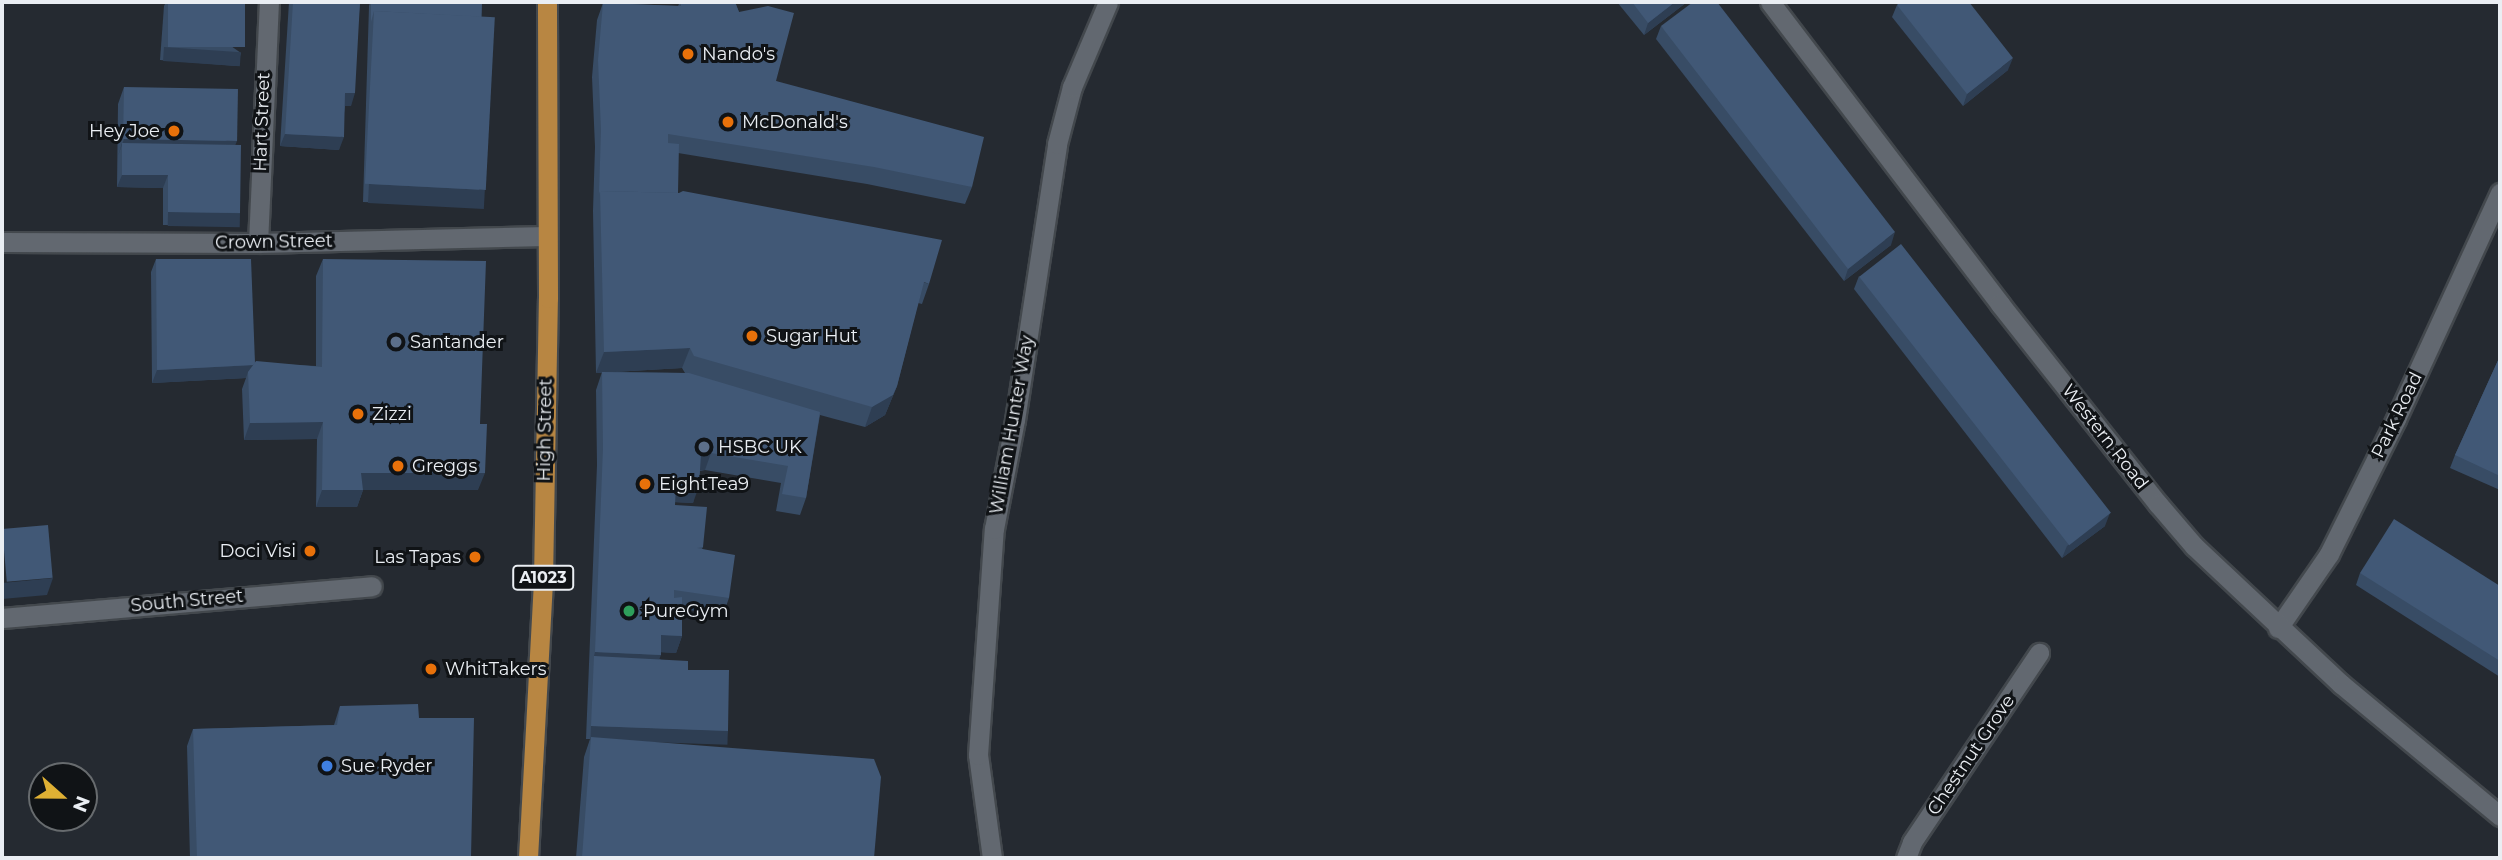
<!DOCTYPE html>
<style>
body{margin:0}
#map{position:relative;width:2502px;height:860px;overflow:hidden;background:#252a31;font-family:Montserrat,sans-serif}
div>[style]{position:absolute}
.roads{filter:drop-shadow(2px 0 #43484d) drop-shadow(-2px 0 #43484d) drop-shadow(0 2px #43484d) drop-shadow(0 -2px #43484d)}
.minor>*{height:19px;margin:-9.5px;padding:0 9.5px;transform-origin:9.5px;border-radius:9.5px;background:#626870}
.tertiary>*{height:19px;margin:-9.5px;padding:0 9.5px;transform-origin:9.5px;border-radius:9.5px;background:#626870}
.primary>*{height:19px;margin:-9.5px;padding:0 9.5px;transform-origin:9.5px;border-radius:9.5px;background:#b88642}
.wall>*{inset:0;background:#384c65}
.shaded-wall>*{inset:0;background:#2e3e53;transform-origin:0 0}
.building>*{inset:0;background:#415876;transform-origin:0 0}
.dots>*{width:19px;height:19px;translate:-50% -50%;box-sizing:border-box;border:4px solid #101316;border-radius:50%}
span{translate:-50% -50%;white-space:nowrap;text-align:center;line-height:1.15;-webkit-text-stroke:6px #101316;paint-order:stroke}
.shield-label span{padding:2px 5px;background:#101316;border:2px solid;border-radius:5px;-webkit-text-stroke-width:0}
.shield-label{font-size:16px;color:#eaeef3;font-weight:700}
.poi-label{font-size:18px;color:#eaeef3}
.left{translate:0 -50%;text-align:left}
.right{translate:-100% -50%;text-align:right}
.street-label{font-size:18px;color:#eaeef3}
.frame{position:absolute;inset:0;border:4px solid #eaeef3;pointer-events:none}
.north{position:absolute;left:28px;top:762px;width:70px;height:70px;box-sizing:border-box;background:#101316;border:2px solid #676b6e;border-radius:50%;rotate:111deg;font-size:19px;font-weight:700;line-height:28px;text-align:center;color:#eaeef3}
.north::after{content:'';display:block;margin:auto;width:24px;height:32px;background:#dfb034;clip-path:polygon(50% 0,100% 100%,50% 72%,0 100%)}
</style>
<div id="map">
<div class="roads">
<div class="minor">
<i style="left:2px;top:242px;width:256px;rotate:0.2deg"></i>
<i style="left:258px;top:243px;width:289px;rotate:-1.4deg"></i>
<i style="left:258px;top:243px;width:241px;rotate:-87.4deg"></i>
<i style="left:2px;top:618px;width:371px;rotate:-4.9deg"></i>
<i style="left:2278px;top:628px;width:90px;rotate:-55.4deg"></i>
<i style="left:2329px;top:554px;width:151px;rotate:-63.6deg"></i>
<i style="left:2396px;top:419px;width:249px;rotate:-65.3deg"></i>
<i style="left:1906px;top:858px;width:17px;rotate:-69deg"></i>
<i style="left:1912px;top:842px;width:228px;rotate:-56.1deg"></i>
</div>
<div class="tertiary">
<i style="left:1770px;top:2px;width:380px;rotate:52.7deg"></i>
<i style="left:2000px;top:304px;width:255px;rotate:51.7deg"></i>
<i style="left:2158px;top:504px;width:55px;rotate:49.4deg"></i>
<i style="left:2194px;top:546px;width:202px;rotate:43.2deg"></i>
<i style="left:2341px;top:684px;width:207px;rotate:39.7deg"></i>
<i style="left:992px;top:858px;width:104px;rotate:-97.7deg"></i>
<i style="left:978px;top:755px;width:227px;rotate:-86deg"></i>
<i style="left:994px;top:529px;width:111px;rotate:-79.1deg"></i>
<i style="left:1015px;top:420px;width:279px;rotate:-81.3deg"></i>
<i style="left:1057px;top:144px;width:59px;rotate:-75.3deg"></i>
<i style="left:1072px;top:87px;width:92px;rotate:-67deg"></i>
</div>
<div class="primary">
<i style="left:528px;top:858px;width:278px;rotate:-86.9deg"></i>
<i style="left:543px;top:580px;width:282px;rotate:-89deg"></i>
<i style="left:548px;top:298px;width:296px;rotate:-90.2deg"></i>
</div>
</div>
<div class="wall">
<i style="clip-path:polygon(166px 2px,168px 2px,241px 53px,237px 66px,160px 60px,164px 6px)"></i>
<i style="clip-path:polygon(289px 2px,360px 2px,351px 106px,345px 106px,339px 150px,280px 146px)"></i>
<i style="clip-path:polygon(370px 2px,482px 2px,479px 207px,363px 202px,369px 6px)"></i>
<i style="clip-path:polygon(680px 2px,735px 2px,739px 12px,776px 81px,972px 187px,965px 204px,867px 184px,678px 153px,678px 193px,929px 284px,922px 304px,918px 303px,897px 386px,885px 415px,865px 427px,820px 415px,806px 498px,800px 515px,776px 511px,781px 483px,705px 470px,700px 471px,693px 503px,675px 502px,675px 505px,703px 547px,702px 549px,729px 598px,723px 615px,682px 609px,682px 636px,676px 653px,661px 652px,659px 659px,688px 670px,728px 731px,724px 744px,637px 741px,874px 858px,576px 858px,584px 757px,590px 739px,586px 739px,597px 465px,596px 390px,602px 372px,685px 373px,682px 368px,596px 373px,593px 211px,595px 147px,592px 77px,597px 20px,603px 3px,678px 6px)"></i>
<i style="clip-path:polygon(1617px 2px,1687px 2px,1644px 35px)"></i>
<i style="clip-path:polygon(1897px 5px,2008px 70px,1963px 106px,1892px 17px)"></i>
<i style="clip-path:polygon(1661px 26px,1891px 245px,1844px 281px,1656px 39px)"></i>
<i style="clip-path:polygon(124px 87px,235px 145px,240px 213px,236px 226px,163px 225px,163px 188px,117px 187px,118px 104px)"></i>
<i style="clip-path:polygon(156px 259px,255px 363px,316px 366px,316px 276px,323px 259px,480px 424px,478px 490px,363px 490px,357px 507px,316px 507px,317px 439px,244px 440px,242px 389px,246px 378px,152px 383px,151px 272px)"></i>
<i style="clip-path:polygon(1859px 276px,2105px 526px,2062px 558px,1854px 289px)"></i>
<i style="clip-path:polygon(2500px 356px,2500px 490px,2450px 468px,2455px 455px)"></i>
<i style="clip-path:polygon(2360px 573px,2500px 586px,2500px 677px,2356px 585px)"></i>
<i style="clip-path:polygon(340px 706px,419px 718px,471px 858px,190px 858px,187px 746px,193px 729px,334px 725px)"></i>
</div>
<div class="shaded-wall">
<i style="clip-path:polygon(1675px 2px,1687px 2px,1644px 35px,1648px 23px)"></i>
<i style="left:164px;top:47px;width:77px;height:14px;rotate:4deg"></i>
<i style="clip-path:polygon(2013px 58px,2008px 70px,1963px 106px,1967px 94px)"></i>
<i style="clip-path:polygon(345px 93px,355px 93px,351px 106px,340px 106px)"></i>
<i style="clip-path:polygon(285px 134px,344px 137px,339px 150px,280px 146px)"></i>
<i style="clip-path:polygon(124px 139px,237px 141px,230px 158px,122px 143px,118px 156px)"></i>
<i style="clip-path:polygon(122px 175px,168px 175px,163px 188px,117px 187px)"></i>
<i style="left:369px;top:184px;width:116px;height:19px;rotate:3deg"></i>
<i style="left:168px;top:212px;width:72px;height:14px;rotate:1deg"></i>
<i style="clip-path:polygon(1895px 232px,1891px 245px,1844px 281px,1848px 269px)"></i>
<i style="clip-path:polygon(690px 348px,682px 368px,596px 373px,604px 352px)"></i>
<i style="clip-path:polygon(255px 365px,248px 372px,246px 378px,152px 383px,157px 370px)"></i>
<i style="clip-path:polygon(897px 386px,885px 415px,865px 427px,872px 407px)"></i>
<i style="clip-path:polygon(323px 422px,317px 439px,244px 440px,250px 423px)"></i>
<i style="clip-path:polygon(711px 453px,705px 470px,695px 471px,701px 454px)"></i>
<i style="clip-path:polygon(361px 473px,485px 473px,478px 490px,363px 490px,357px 507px,316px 507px,322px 490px)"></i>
<i style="clip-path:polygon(676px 485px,699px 486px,693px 503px,670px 502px)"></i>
<i style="clip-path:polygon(2110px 513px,2105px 526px,2062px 558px,2067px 546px)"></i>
<i style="clip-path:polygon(53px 578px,47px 595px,2px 599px,2px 583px)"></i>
<i style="clip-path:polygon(661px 635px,682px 636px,676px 653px,655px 652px)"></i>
<i style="clip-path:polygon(595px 652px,661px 655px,654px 672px,594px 656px)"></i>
<i style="left:591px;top:726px;width:137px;height:14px;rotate:2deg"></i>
</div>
<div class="building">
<i style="left:168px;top:2px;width:77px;height:45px"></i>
<i style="clip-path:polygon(293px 2px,360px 2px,355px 93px,345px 93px,344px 137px,285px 134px)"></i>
<i style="clip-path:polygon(371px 2px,482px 2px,481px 17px,374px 11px,371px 22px)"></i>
<i style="clip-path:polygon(681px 2px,735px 2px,739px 12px,768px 6px,794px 13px,776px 81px,984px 137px,972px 187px,874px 167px,668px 134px,668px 143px,679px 144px,678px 193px,600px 191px,599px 194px,601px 130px,598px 60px,603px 3px,681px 6px)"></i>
<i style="clip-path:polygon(1632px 2px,1675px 2px,1648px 23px)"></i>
<i style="clip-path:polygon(1693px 2px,1717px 2px,1895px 232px,1848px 269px,1661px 26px)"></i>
<i style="clip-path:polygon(1900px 2px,1969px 2px,2013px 58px,1967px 94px,1897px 5px)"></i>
<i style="left:374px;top:11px;width:121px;height:173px;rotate:3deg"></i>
<i style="left:124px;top:87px;width:114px;height:52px;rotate:1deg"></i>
<i style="clip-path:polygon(122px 143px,241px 145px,240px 213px,168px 212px,168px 175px,122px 175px)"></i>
<i style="clip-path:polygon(600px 191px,679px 193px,683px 191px,942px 240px,929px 284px,924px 282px,897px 386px,893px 395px,872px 407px,694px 356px,690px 348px,604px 352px)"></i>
<i style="left:1901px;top:244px;width:341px;height:53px;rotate:52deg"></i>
<i style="clip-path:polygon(156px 259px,251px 259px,255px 363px,253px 365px,157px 370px)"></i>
<i style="clip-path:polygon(323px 259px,486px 261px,480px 424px,487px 424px,485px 473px,361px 473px,363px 490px,322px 490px,323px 422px,250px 423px,248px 372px,256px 361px,322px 367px)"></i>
<i style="clip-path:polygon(2500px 356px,2500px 476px,2455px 455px)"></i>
<i style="clip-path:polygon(602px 372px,689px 373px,820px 412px,806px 498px,782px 494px,788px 466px,711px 453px,701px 454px,699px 486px,676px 485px,675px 505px,707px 507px,703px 547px,697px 548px,735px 555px,729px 598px,674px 590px,674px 598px,682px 597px,682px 636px,661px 635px,661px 655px,595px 652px,603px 448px)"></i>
<i style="clip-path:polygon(2394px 519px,2500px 586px,2500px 661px,2360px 573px)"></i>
<i style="left:48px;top:525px;width:53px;height:46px;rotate:85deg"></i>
<i style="clip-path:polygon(594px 656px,688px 661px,688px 670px,729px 670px,728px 731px,591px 726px)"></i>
<i style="clip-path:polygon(418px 704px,419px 718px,474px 718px,471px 858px,197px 858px,193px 729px,337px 725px,340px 706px)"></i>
<i style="clip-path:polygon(591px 737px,874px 759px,881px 777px,874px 858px,582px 858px)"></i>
</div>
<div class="dots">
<i style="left:688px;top:54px;background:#e8710a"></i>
<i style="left:728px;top:122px;background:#e8710a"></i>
<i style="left:174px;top:131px;background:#e8710a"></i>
<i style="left:752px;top:336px;background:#e8710a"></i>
<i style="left:396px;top:342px;background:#5c6f8a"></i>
<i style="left:358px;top:414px;background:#e8710a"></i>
<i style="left:704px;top:447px;background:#5c6f8a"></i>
<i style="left:398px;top:466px;background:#e8710a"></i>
<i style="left:645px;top:484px;background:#e8710a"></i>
<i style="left:310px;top:551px;background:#e8710a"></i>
<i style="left:475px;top:557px;background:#e8710a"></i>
<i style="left:629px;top:611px;background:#2e9e5b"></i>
<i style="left:431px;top:669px;background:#e8710a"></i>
<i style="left:327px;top:766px;background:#3f7fe0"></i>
</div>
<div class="shield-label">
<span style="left:543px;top:578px">A1023</span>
</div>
<div class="poi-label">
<span class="left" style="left:702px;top:54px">Nando's</span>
<span class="left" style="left:742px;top:122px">McDonald's</span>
<span class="right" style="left:160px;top:131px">Hey Joe</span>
<span class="left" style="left:766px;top:336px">Sugar Hut</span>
<span class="left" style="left:410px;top:342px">Santander</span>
<span class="left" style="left:372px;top:414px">Zizzi</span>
<span class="left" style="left:718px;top:447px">HSBC UK</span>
<span class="left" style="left:412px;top:466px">Greggs</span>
<span class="left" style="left:659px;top:484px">EightTea9</span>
<span class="right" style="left:296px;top:551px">Doci Visi</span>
<span class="right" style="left:461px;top:557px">Las Tapas</span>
<span class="left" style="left:643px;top:611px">PureGym</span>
<span class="left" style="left:445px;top:669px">WhitTakers</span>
<span class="left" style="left:341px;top:766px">Sue Ryder</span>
</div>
<div class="street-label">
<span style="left:262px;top:122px;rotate:-88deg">Hart Street</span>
<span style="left:274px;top:242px;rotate:-1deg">Crown Street</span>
<span style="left:2397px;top:415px;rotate:-64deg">Park Road</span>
<span style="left:1012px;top:425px;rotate:-80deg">William Hunter Way</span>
<span style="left:545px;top:430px;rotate:-89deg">High Street</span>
<span style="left:2105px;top:437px;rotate:52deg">Western Road</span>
<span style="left:187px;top:601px;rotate:-5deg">South Street</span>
<span style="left:1971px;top:755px;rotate:-56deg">Chestnut Grove</span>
</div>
<div class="frame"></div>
<div class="north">N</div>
</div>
